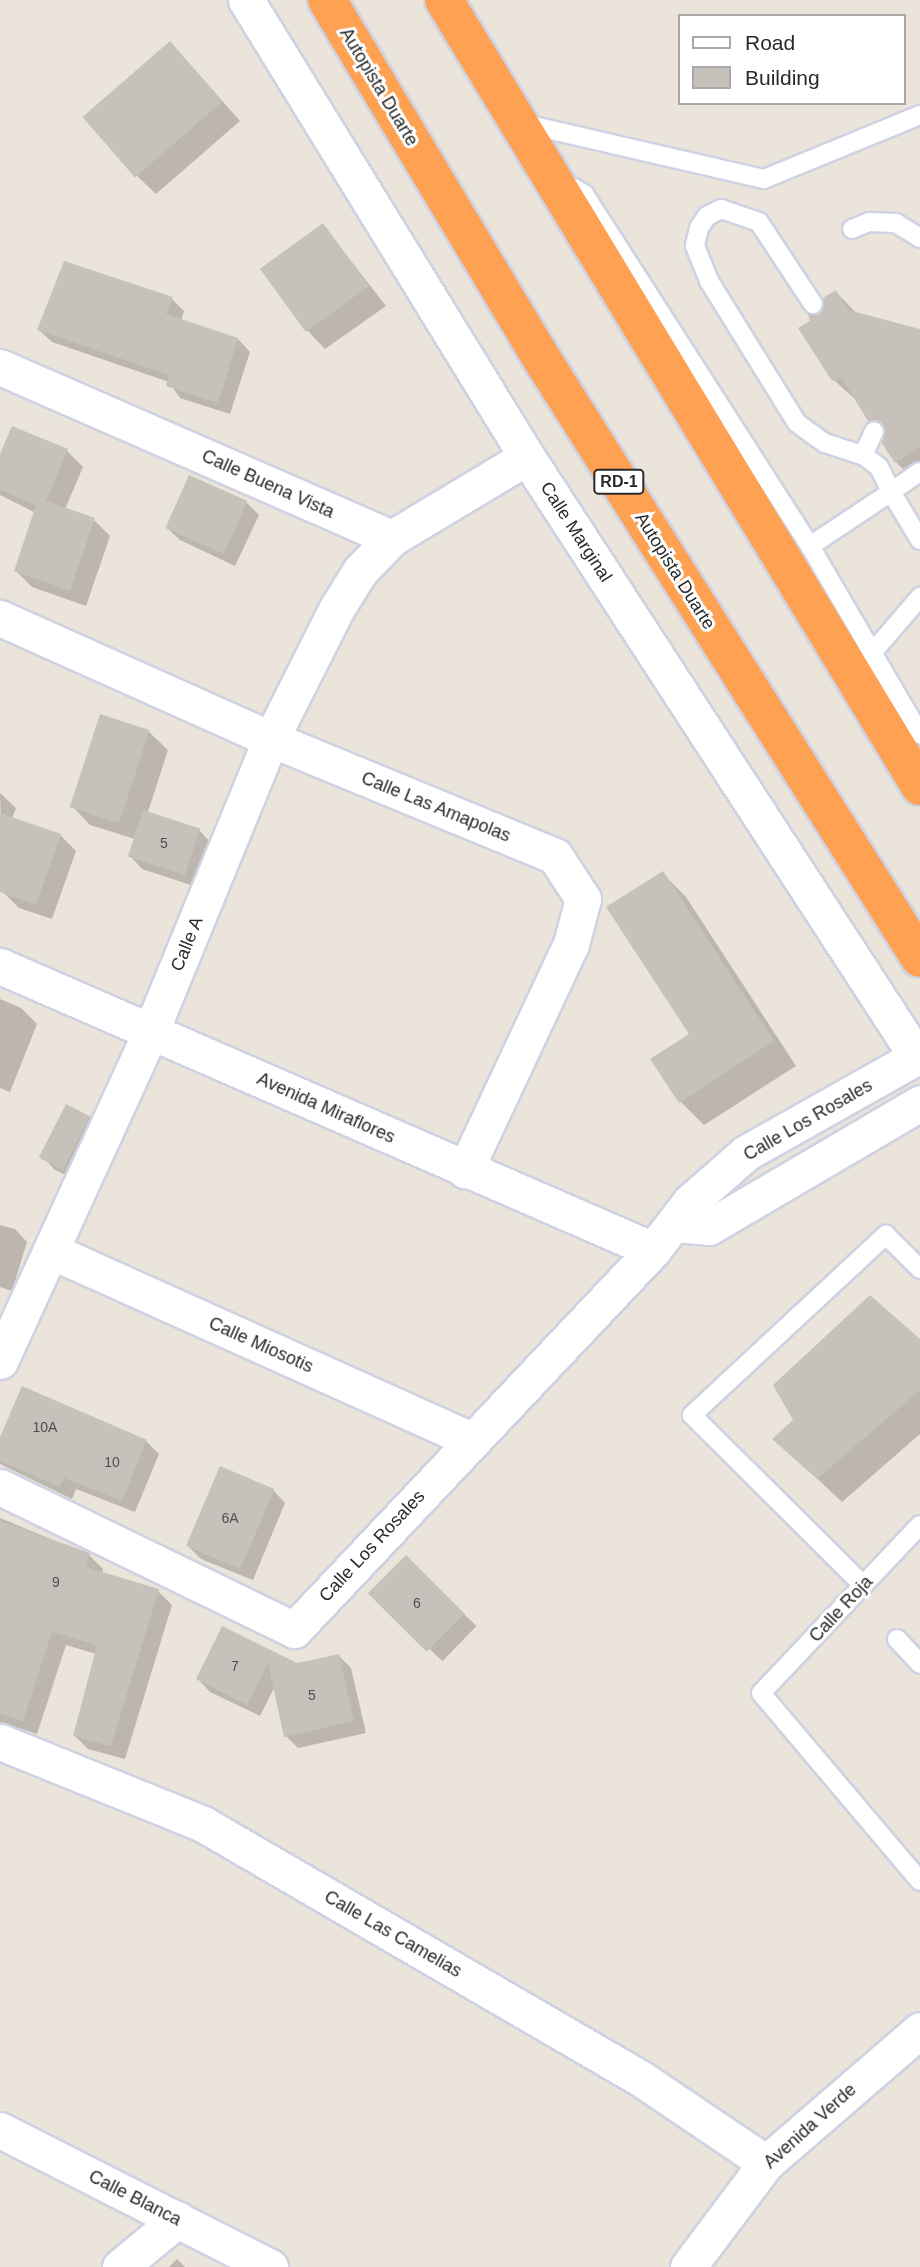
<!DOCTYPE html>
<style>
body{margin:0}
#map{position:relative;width:920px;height:2267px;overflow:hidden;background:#ebe4da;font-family:Arial,sans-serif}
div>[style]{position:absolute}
.shadow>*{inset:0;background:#0003;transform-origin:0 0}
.building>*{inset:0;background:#c6c1ba;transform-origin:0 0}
.roads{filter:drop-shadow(2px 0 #cfd2e2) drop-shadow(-2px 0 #cfd2e2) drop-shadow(0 2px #cfd2e2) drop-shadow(0 -2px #cfd2e2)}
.service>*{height:18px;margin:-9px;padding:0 9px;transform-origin:9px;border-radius:9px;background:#fff}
.minor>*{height:35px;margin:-17.5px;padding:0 17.5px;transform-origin:17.5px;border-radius:17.5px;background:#fff}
.motorway>*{height:38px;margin:-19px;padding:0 19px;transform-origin:19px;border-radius:19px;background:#fea152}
span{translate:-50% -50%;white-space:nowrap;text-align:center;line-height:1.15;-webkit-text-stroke:6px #fff;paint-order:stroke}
.number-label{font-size:14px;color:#504f4d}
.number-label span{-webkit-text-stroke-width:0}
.shield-label span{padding:2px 5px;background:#fff;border:2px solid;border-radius:5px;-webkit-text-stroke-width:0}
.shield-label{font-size:16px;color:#292929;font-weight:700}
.street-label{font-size:18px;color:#292929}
.legend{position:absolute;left:678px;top:14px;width:228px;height:91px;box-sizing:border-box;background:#fff;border:2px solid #a9a9a9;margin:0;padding:9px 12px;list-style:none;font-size:21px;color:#292929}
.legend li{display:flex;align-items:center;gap:14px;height:35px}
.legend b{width:35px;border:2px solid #a9a9a9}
</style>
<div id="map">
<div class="shadow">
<i style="clip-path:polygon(188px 62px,240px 121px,156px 194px,137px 176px)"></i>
<i style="clip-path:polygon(323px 225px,386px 306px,325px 349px,307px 330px)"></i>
<i style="clip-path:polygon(836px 292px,857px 314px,920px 331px,920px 486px,896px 462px,883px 442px,884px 435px,859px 403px,834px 380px,821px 315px)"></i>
<i style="clip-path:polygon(172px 299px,184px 311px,181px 321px,238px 339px,250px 352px,230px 414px,180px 398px,169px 382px,52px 342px,39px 330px)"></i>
<i style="clip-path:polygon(67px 451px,83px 467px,65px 509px,94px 520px,110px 536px,86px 606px,32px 587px,16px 571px,36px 513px,0 495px,0 459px)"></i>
<i style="clip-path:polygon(246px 502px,259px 515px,235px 566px,180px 540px,167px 528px)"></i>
<i style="clip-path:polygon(149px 732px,168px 750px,148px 812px,199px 830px,211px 843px,197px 887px,142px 869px,130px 856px,135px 839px,90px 825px,72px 806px)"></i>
<i style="clip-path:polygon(0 793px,16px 808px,12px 819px,60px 835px,76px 851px,52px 919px,19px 908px,3px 892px)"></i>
<i style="clip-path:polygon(662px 873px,686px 897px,796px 1066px,704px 1125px,680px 1101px,691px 1034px)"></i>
<i style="clip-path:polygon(0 999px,21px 1008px,37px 1024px,10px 1092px,0 1088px)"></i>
<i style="clip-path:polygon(89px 1117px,102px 1130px,78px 1181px,55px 1170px,43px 1157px)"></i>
<i style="clip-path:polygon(0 1225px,15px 1229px,27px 1242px,12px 1291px,0 1287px)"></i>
<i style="clip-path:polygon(920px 1341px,920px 1434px,842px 1502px,775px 1439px)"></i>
<i style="clip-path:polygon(146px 1441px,159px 1454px,135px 1512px,76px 1489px,72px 1499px,0 1464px,0 1442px)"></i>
<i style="clip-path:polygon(273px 1490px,285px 1503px,253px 1580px,201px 1559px,189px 1547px)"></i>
<i style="clip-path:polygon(0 1518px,89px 1555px,103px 1569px,102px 1574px,158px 1591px,172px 1605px,125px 1759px,88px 1749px,74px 1735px,96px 1654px,66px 1645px,37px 1734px,0 1722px)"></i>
<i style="left:406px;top:1558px;width:98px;height:49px;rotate:44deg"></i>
<i style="clip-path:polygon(223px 1629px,296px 1665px,339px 1656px,351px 1668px,366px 1733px,298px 1748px,286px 1736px,275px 1686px,260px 1716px,210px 1692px,198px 1679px)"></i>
<i style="clip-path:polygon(177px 2259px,185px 2267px,169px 2267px)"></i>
</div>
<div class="building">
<i style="left:170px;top:41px;width:80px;height:116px;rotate:49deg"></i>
<i style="left:323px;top:223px;width:78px;height:78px;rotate:54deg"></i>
<i style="clip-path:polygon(64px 261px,173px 297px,166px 314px,238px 338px,218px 403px,166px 386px,169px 375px,37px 330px)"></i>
<i style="clip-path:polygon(836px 290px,848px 310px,920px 329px,920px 446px,895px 463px,881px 442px,883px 424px,868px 421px,841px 377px,832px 381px,798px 328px,810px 321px,808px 314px,820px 313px,823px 298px)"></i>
<i style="clip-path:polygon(12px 426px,68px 449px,46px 501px,95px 518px,70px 591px,14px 571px,36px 505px,0 490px,0 454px)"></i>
<i style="left:189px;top:475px;width:64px;height:58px;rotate:24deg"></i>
<i style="left:100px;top:714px;width:52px;height:98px;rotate:18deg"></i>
<i style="left:143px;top:810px;width:60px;height:49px;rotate:18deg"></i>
<i style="clip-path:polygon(0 813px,61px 834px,36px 905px,0 892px)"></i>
<i style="clip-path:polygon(663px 871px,774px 1041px,679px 1103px,650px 1059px,689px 1034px,606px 907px)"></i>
<i style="left:66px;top:1104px;width:27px;height:60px;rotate:27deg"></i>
<i style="clip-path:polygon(870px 1295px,920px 1339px,920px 1390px,817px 1479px,772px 1439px,793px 1420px,773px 1385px)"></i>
<i style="clip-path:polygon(22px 1386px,147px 1440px,122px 1501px,64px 1478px,60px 1487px,0 1461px,0 1437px)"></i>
<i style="left:220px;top:1466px;width:59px;height:87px;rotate:23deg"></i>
<i style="clip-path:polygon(0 1521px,90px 1553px,86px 1567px,159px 1589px,111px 1746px,73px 1736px,97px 1645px,52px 1632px,23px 1721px,0 1714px)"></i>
<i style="left:406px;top:1555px;width:83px;height:54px;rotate:45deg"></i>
<i style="clip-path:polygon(222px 1626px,297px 1663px,339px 1654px,354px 1721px,284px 1737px,268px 1663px,247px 1705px,196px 1679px)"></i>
</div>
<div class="roads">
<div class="service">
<i style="left:521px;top:123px;width:249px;rotate:13deg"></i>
<i style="left:764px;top:179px;width:169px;rotate:-22.3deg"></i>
<i style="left:574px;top:188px;width:12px;rotate:31deg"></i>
<i style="left:584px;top:194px;width:418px;rotate:57.3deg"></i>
<i style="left:810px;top:546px;width:218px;rotate:59.7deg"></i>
<i style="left:852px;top:229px;width:18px;rotate:-22deg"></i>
<i style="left:869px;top:222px;width:27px;rotate:2deg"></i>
<i style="left:896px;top:223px;width:28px;rotate:32deg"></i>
<i style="left:813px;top:304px;width:98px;rotate:-123.4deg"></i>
<i style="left:759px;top:222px;width:40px;rotate:-161.1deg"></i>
<i style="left:721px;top:209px;width:16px;rotate:153deg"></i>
<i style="left:707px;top:216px;width:14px;rotate:124deg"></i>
<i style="left:699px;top:228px;width:18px;rotate:103deg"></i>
<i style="left:695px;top:246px;width:38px;rotate:68deg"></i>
<i style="left:709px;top:281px;width:167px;rotate:58.2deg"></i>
<i style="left:797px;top:423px;width:34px;rotate:36deg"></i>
<i style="left:825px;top:443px;width:40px;rotate:18deg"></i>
<i style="left:863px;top:455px;width:26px;rotate:-65deg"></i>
<i style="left:863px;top:455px;width:20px;rotate:37deg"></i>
<i style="left:879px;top:467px;width:28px;rotate:64deg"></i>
<i style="left:891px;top:492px;width:35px;rotate:-35deg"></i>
<i style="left:810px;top:546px;width:97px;rotate:-33.7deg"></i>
<i style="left:891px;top:492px;width:56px;rotate:58.9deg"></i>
<i style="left:872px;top:653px;width:74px;rotate:-49.4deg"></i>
<i style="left:920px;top:1525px;width:231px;rotate:133.4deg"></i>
<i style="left:761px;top:1693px;width:246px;rotate:49.8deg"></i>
<i style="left:863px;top:1585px;width:241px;rotate:-135.2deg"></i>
<i style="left:692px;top:1415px;width:265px;rotate:-42.9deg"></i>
<i style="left:886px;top:1235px;width:48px;rotate:45deg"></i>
<i style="left:897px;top:1639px;width:34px;rotate:47deg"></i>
</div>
<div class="minor">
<i style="left:246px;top:0;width:536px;rotate:58.41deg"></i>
<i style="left:527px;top:457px;width:716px;rotate:56.98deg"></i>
<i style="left:0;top:367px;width:428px;rotate:23.6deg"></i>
<i style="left:392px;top:538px;width:157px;rotate:-31deg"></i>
<i style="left:0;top:618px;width:297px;rotate:24.1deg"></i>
<i style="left:271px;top:739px;width:307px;rotate:22.4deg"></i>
<i style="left:555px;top:856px;width:51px;rotate:56.9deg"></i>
<i style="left:583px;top:899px;width:47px;rotate:104.9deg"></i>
<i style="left:571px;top:944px;width:250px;rotate:115.1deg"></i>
<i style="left:0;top:966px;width:712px;rotate:23.5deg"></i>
<i style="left:675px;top:1224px;width:34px;rotate:5deg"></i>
<i style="left:709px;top:1227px;width:245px;rotate:-30.4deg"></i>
<i style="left:51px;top:1251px;width:461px;rotate:24.2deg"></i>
<i style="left:0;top:1361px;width:363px;rotate:-65.4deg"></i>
<i style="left:151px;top:1031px;width:316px;rotate:-67.7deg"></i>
<i style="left:271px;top:739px;width:147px;rotate:-63.3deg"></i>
<i style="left:337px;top:608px;width:44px;rotate:-58.1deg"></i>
<i style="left:360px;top:571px;width:46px;rotate:-45.9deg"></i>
<i style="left:0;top:1487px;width:327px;rotate:25.9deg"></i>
<i style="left:294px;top:1630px;width:523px;rotate:-46.63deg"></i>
<i style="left:653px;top:1250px;width:61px;rotate:-52.4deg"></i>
<i style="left:690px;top:1202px;width:74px;rotate:-41.2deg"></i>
<i style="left:746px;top:1153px;width:200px;rotate:-29.4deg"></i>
<i style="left:0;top:1742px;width:219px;rotate:22deg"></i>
<i style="left:203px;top:1824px;width:505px;rotate:30.17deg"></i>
<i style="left:640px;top:2078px;width:152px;rotate:34deg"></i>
<i style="left:0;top:2130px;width:303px;rotate:26.9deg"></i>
<i style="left:120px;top:2267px;width:75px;rotate:-39.6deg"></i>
<i style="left:688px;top:2267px;width:130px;rotate:-53.1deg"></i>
<i style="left:766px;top:2163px;width:203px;rotate:-40.8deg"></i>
</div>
<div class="motorway">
<i style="left:327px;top:0;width:424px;rotate:59.1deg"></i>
<i style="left:545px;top:364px;width:702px;rotate:57.74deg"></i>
<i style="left:444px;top:0;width:919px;rotate:58.8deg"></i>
</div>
</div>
<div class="number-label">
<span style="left:164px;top:843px">5</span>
<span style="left:45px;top:1427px">10A</span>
<span style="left:112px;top:1462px">10</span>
<span style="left:230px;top:1518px">6A</span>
<span style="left:56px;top:1582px">9</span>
<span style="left:417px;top:1603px">6</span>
<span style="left:235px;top:1666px">7</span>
<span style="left:312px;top:1695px">5</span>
</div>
<div class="shield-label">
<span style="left:619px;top:482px">RD-1</span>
</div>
<div class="street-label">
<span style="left:379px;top:87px;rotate:59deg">Autopista Duarte</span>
<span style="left:268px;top:484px;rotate:24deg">Calle Buena Vista</span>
<span style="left:576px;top:532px;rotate:57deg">Calle Marginal</span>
<span style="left:675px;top:571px;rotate:58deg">Autopista Duarte</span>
<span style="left:436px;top:807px;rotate:22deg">Calle Las Amapolas</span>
<span style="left:187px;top:944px;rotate:-68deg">Calle A</span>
<span style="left:326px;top:1108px;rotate:24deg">Avenida Miraflores</span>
<span style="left:808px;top:1120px;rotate:-30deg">Calle Los Rosales</span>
<span style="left:261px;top:1345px;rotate:24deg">Calle Miosotis</span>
<span style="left:372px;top:1546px;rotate:-47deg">Calle Los Rosales</span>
<span style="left:841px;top:1609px;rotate:-47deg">Calle Roja</span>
<span style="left:393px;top:1934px;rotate:30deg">Calle Las Camelias</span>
<span style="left:810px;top:2126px;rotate:-42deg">Avenida Verde</span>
<span style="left:135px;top:2198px;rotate:27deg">Calle Blanca</span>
</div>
<ul class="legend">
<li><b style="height:9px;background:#fff"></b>Road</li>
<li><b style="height:19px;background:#c6c1ba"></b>Building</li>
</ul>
</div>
